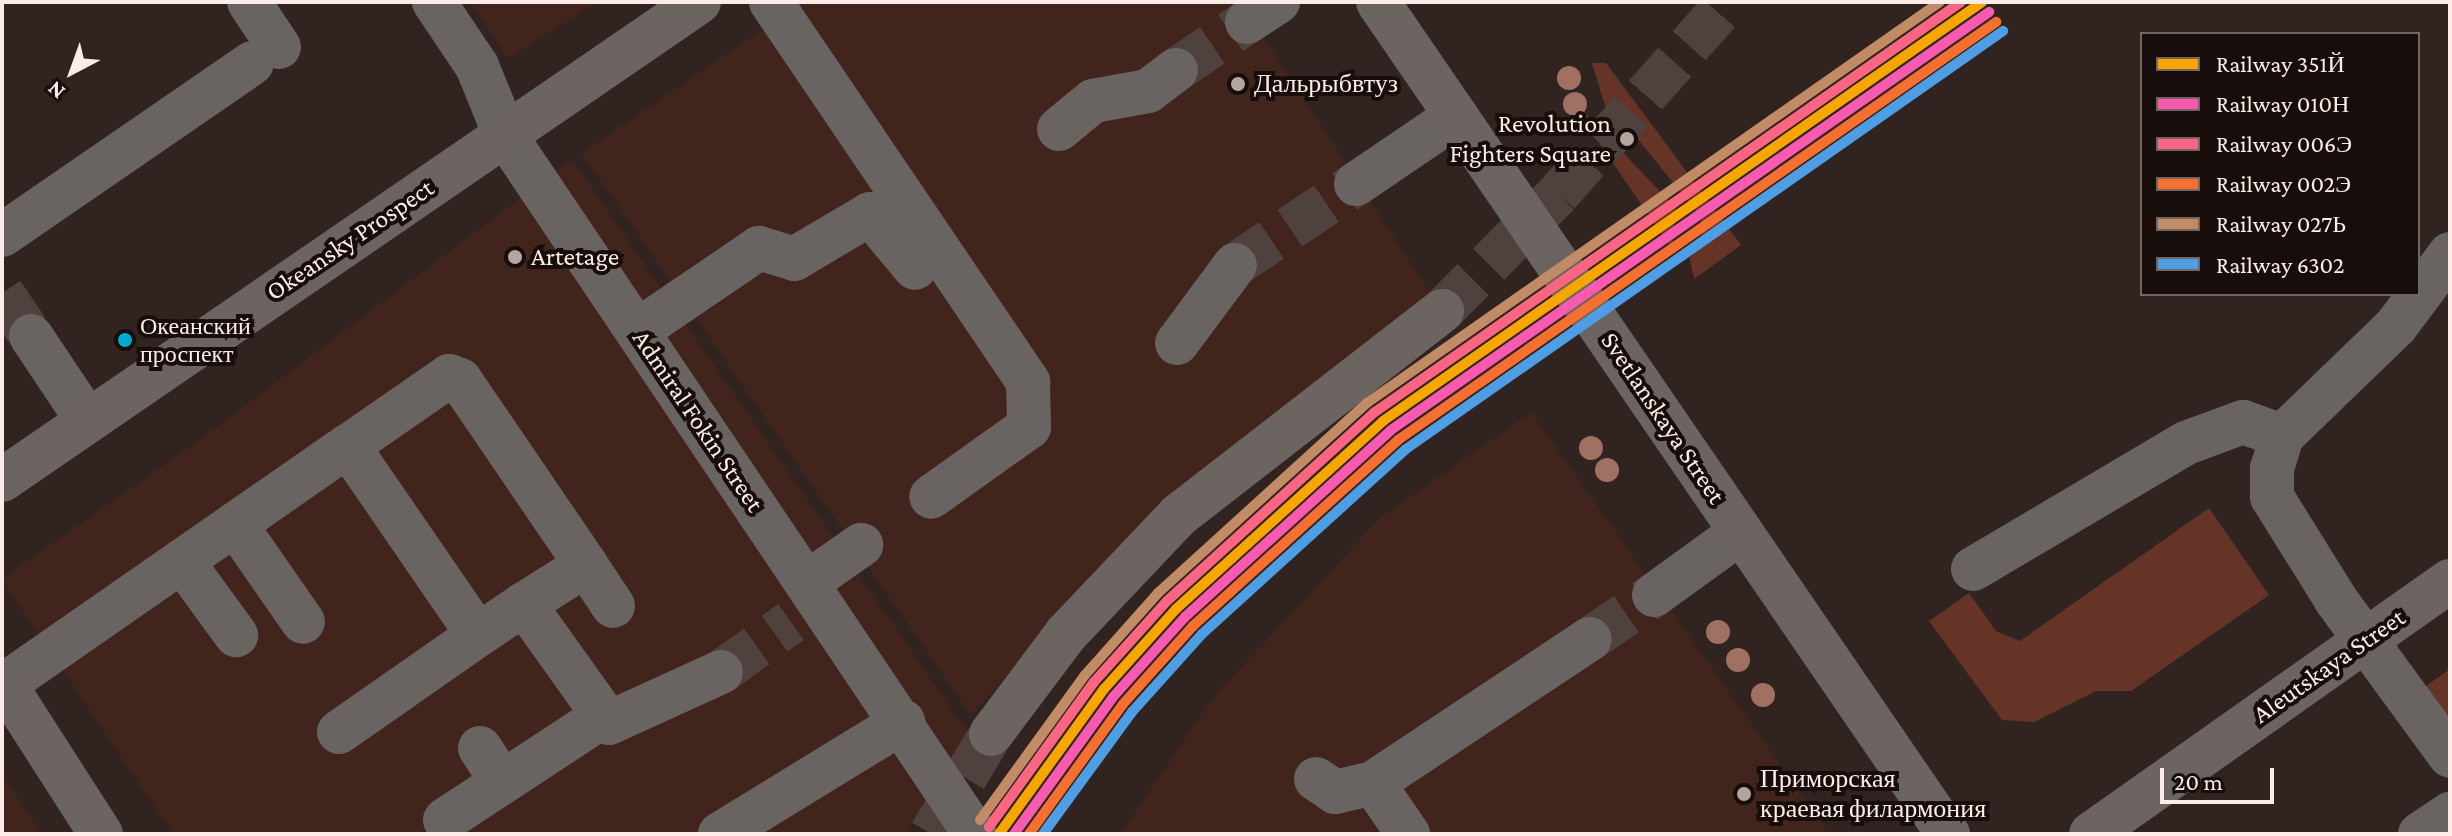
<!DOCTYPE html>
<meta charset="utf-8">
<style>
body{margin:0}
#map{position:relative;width:2452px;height:836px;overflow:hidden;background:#312420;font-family:"Crimson Pro",serif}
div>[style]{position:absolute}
.built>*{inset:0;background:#41251d}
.green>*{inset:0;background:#663427}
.minor-tunnel>*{height:44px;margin-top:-22px;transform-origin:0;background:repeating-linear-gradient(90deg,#4f423e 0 44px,transparent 0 66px)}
.major-tunnel>*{height:44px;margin-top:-22px;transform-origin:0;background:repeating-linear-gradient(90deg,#4f423e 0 44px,transparent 0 66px)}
.minor>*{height:44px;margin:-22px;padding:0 22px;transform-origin:22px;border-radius:22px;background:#696361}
.major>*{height:44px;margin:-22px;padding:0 22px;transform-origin:22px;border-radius:22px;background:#6c6461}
.rail-1>*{height:10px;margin:-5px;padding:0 5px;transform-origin:5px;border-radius:5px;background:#f7a600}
.rail-2>*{height:10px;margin:-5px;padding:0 5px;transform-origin:5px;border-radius:5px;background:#f75aaf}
.rail-3>*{height:10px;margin:-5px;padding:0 5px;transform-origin:5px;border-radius:5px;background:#fa6682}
.rail-4>*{height:10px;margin:-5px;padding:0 5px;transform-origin:5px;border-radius:5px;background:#f46f30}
.rail-5>*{height:10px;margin:-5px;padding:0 5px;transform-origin:5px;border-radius:5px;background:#c18c65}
.rail-6>*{height:10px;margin:-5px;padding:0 5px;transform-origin:5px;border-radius:5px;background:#4d9ee5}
.trees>*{width:24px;height:24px;margin:-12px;border-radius:50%;background:#a07063}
.dots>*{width:22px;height:22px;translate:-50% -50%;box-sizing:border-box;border:4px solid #170d0a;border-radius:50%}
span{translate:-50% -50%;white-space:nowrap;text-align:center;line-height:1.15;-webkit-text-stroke:8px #170d0a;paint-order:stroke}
.bus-label{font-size:24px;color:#fcebe7}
.left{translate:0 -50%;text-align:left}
.poi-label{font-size:26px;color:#fcebe7}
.right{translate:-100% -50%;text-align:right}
.street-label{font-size:26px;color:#fcebe7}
.frame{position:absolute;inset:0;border:4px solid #fcebe7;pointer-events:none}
.legend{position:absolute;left:2140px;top:32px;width:280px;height:264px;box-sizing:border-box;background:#170d0a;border:2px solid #736662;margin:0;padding:10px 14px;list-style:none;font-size:24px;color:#fcebe7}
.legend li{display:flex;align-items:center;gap:16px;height:40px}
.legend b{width:40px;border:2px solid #736662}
.north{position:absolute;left:32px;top:32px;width:80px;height:80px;-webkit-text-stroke:6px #170d0a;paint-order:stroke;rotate:221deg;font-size:22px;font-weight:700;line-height:32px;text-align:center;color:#fcebe7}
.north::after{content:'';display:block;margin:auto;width:28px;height:36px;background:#fcebe7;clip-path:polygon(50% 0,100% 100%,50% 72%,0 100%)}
.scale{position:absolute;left:2160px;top:768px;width:114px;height:36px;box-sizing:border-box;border:4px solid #fcebe7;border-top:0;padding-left:10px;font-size:24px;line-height:28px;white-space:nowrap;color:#fcebe7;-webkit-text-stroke:6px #170d0a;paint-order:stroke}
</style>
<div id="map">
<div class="built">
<i style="clip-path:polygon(470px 2px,597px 2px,508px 58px)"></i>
<i style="clip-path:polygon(803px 2px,1241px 2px,1441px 310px,1038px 641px,971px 715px,582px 153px)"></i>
<i style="clip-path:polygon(572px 159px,971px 737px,906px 834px,173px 834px,2px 579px,200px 440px)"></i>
<i style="clip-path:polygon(1531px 412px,1829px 834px,1121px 834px,1213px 698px,1380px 518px)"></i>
<i style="clip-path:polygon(2px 774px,42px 834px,2px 834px)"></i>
</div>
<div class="green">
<i style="clip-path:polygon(1592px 63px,1606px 63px,1741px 245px,1694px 279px,1688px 249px,1702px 243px,1701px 217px,1616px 112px,1607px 112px)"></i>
<i style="clip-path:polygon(1586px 114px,1676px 208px,1672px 249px,1580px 115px)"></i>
<i style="clip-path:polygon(2209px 508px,2269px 595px,2131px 691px,2096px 691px,2034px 722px,2002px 720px,1929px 621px,1969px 593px,1996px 631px,2020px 641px)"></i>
<i style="clip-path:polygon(2450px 669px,2450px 743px,2416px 693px)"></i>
</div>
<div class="minor-tunnel">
<i style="left:1176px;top:70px;width:86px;rotate:-34.1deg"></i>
<i style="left:1235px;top:265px;width:146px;rotate:-33.8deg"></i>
<i style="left:2px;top:293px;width:52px;rotate:56deg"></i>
<i style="left:1590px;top:639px;width:78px;rotate:-34.5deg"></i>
<i style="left:721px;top:672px;width:86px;rotate:-35.5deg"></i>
</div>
<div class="major-tunnel">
<i style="left:1442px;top:311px;width:165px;rotate:-45.2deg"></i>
<i style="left:1558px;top:194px;width:256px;rotate:-48.5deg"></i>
<i style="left:931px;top:834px;width:117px;rotate:-59deg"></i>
</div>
<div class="minor">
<i style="left:249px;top:2px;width:54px;rotate:56.3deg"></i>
<i style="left:434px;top:2px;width:77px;rotate:56.1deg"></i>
<i style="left:477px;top:66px;width:74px;rotate:67.9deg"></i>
<i style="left:505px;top:135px;width:842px;rotate:56.08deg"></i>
<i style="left:771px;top:2px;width:459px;rotate:55.9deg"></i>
<i style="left:1028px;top:382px;width:45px;rotate:88.7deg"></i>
<i style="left:1029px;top:427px;width:120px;rotate:144.5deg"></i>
<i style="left:1247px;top:22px;width:37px;rotate:-33deg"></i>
<i style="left:1059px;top:129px;width:44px;rotate:-39.5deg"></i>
<i style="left:1093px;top:101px;width:56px;rotate:-10.3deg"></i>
<i style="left:1148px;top:91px;width:35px;rotate:-37deg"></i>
<i style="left:1356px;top:184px;width:121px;rotate:-34.2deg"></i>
<i style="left:2px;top:235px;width:303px;rotate:-34.5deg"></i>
<i style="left:2450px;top:254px;width:90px;rotate:126.9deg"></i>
<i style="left:2396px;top:326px;width:158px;rotate:136deg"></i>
<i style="left:2282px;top:436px;width:34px;rotate:107deg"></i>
<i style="left:2272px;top:468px;width:29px;rotate:90deg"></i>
<i style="left:2272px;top:497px;width:121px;rotate:58.1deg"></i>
<i style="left:2336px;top:600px;width:193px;rotate:53.8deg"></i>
<i style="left:637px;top:331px;width:148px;rotate:-34.2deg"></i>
<i style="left:759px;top:248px;width:37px;rotate:17deg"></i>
<i style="left:794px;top:259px;width:88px;rotate:-30.6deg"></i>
<i style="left:870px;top:214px;width:70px;rotate:50.2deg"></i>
<i style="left:31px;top:336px;width:101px;rotate:56.3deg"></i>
<i style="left:1177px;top:343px;width:97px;rotate:-53.4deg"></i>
<i style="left:348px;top:446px;width:123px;rotate:-34.7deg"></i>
<i style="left:449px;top:376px;width:12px;rotate:20deg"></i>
<i style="left:460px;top:380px;width:224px;rotate:55.7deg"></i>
<i style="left:586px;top:565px;width:73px;rotate:147.8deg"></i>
<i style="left:235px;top:524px;width:119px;rotate:55.2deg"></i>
<i style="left:182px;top:561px;width:92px;rotate:53.9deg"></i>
<i style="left:586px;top:565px;width:49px;rotate:56.6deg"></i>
<i style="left:1973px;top:569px;width:247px;rotate:-30.6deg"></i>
<i style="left:2186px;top:443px;width:61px;rotate:-20.2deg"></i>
<i style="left:2243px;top:422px;width:41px;rotate:19.7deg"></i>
<i style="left:808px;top:582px;width:65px;rotate:-34.9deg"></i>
<i style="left:1654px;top:595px;width:107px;rotate:-35.9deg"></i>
<i style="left:5px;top:684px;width:417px;rotate:-34.8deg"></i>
<i style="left:348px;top:446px;width:229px;rotate:55.5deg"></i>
<i style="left:478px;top:635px;width:55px;rotate:-34deg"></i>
<i style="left:524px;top:604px;width:146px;rotate:54.5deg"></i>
<i style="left:609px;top:723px;width:123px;rotate:-24.5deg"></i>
<i style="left:339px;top:732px;width:169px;rotate:-34.9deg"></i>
<i style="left:480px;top:748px;width:40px;rotate:57.1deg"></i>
<i style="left:1316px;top:779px;width:23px;rotate:34deg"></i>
<i style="left:1335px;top:792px;width:39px;rotate:-13deg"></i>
<i style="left:1373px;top:783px;width:260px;rotate:-33.6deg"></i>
<i style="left:1373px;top:783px;width:62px;rotate:55.5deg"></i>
<i style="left:445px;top:820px;width:186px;rotate:-33.3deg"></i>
<i style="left:720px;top:834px;width:215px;rotate:-31.5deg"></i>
<i style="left:2420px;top:834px;width:36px;rotate:-34deg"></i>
</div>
<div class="major">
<i style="left:1378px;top:2px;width:1009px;rotate:55.59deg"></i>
<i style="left:2px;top:480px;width:845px;rotate:-34.44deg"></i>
<i style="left:2px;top:680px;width:183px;rotate:57.3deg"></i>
<i style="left:991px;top:734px;width:125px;rotate:-53.1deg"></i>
<i style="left:1066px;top:634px;width:164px;rotate:-46.5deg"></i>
<i style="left:1179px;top:515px;width:333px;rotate:-37.8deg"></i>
<i style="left:2091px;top:834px;width:439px;rotate:-35.2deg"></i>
</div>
<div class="rail-1">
<i style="left:999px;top:834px;width:179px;rotate:-54.1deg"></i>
<i style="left:1104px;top:689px;width:108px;rotate:-48deg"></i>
<i style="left:1176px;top:609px;width:280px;rotate:-42.2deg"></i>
<i style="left:1383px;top:421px;width:731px;rotate:-34.97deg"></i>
</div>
<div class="rail-2">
<i style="left:1014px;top:834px;width:169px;rotate:-54.1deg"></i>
<i style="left:1113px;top:697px;width:108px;rotate:-48deg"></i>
<i style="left:1185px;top:617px;width:278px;rotate:-42.2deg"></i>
<i style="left:1391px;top:430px;width:730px;rotate:-34.95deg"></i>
</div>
<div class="rail-3">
<i style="left:989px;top:827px;width:179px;rotate:-54.1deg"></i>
<i style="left:1094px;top:682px;width:109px;rotate:-48deg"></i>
<i style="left:1167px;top:601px;width:281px;rotate:-42.3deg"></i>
<i style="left:1375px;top:412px;width:715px;rotate:-34.98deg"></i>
</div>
<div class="rail-4">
<i style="left:1029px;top:834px;width:160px;rotate:-54.1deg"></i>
<i style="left:1123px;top:704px;width:105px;rotate:-48.1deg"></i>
<i style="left:1193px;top:626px;width:277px;rotate:-42.2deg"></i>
<i style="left:1398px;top:440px;width:730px;rotate:-34.95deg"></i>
</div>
<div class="rail-5">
<i style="left:980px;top:820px;width:179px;rotate:-54.1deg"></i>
<i style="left:1085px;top:675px;width:110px;rotate:-48.3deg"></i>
<i style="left:1158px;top:593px;width:282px;rotate:-42.3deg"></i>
<i style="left:1367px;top:403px;width:699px;rotate:-34.99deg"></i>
</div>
<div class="rail-6">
<i style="left:1043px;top:834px;width:151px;rotate:-53.9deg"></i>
<i style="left:1132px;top:712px;width:105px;rotate:-48.1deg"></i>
<i style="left:1202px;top:634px;width:275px;rotate:-42.2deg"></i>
<i style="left:1406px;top:449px;width:729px;rotate:-35deg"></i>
</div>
<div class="trees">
<i style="left:1569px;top:78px"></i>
<i style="left:1575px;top:104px"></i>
<i style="left:1591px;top:448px"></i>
<i style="left:1607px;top:470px"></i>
<i style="left:1718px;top:632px"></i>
<i style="left:1738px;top:660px"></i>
<i style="left:1763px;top:695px"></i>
</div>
<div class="dots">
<i style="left:1238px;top:84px;background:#b5a5a1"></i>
<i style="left:1627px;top:139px;background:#b5a5a1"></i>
<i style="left:515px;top:257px;background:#b5a5a1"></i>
<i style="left:125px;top:340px;background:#00a9ce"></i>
<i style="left:1744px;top:794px;background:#b5a5a1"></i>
</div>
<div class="bus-label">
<span class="left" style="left:140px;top:340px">Океанский<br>проспект</span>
</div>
<div class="poi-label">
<span class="left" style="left:1254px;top:84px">Дальрыбвтуз</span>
<span class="right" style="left:1611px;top:139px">Revolution<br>Fighters Square</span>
<span class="left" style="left:531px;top:257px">Artetage</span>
<span class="left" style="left:1760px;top:794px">Приморская<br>краевая филармония</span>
</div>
<div class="street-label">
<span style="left:350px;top:240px;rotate:-34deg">Okeansky Prospect</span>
<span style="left:1663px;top:418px;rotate:56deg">Svetlanskaya Street</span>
<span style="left:698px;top:421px;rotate:56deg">Admiral Fokin Street</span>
<span style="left:2329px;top:666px;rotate:-35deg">Aleutskaya Street</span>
</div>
<div class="frame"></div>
<ul class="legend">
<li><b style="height:10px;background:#f7a600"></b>Railway 351Й</li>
<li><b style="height:10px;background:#f75aaf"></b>Railway 010Н</li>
<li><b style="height:10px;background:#fa6682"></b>Railway 006Э</li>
<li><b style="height:10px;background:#f46f30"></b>Railway 002Э</li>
<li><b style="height:10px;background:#c18c65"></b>Railway 027Ь</li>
<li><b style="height:10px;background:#4d9ee5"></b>Railway 6302</li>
</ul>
<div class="north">N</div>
<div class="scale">20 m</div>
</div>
